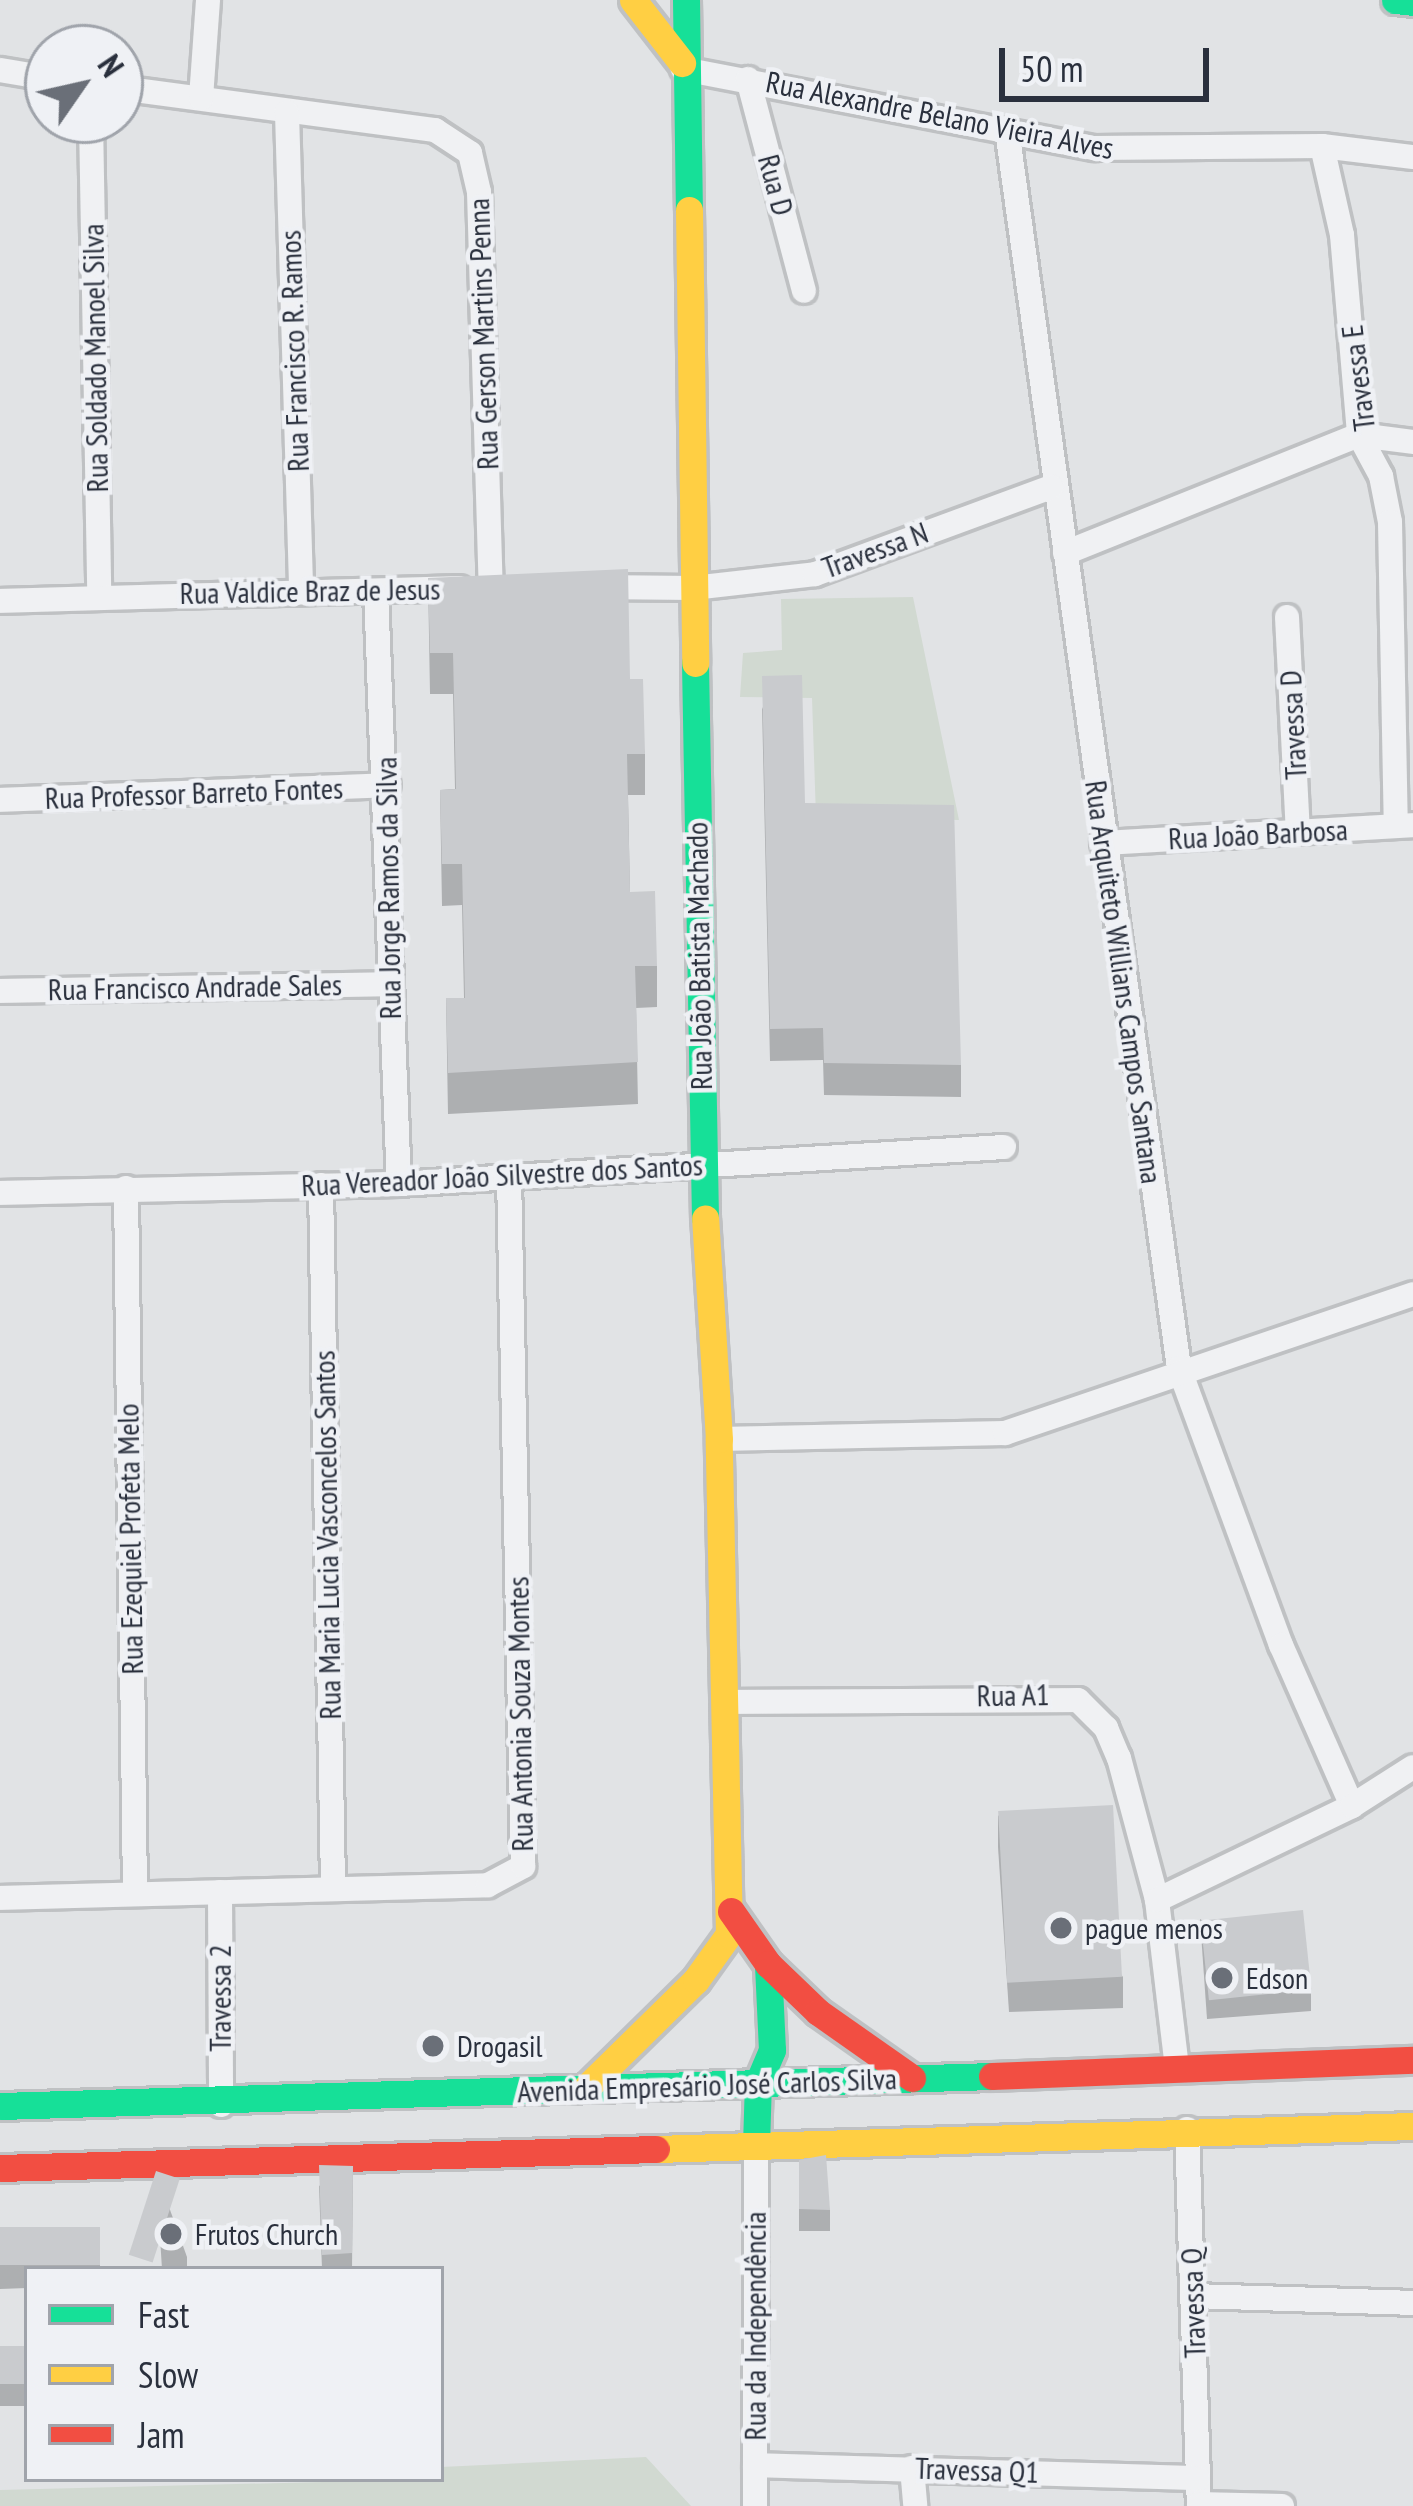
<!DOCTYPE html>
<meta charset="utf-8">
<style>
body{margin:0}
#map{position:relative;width:1413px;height:2506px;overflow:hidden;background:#e1e3e5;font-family:"PT Sans Narrow",sans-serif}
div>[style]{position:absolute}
.green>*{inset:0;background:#d1d9d1}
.roads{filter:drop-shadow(3px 0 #bfc1c3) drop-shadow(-3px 0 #bfc1c3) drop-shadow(0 3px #bfc1c3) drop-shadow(0 -3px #bfc1c3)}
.street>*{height:24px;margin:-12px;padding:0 12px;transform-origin:12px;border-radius:12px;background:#f0f1f3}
.fast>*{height:27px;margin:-13.5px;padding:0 13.5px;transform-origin:13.5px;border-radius:13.5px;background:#16e098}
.slow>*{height:27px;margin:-13.5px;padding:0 13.5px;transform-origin:13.5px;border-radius:13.5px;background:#ffcf43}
.jam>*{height:27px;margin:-13.5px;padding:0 13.5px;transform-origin:13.5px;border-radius:13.5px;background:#f24e42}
.wall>*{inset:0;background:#adafb1;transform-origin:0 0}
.building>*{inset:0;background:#c9cbce;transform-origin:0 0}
.dots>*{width:33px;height:33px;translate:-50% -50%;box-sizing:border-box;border:6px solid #eff1f5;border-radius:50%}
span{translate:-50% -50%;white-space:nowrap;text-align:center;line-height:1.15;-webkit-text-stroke:9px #eff1f5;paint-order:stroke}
.street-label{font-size:30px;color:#2a303d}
.poi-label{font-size:30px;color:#2a303d}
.left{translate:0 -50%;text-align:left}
.legend{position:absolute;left:24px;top:2266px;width:420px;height:216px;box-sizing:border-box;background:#eff1f5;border:3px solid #a0a4ab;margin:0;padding:15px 21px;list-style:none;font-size:36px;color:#2a303d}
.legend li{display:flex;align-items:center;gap:24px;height:60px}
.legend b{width:60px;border:3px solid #a0a4ab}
.north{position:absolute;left:24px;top:24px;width:120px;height:120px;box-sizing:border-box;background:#eff1f5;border:3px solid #a0a4ab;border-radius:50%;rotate:56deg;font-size:33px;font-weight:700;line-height:48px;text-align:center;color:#2a303d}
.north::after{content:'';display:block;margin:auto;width:42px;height:54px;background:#6a6f78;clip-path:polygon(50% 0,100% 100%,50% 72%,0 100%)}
.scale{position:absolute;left:999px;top:48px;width:210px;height:54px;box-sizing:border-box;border:6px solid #2a303d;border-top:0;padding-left:15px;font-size:36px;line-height:42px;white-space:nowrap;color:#2a303d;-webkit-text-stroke:9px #eff1f5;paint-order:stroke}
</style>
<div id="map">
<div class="green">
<i style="clip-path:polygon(913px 597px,959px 820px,816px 817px,812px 698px,740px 697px,743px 653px,782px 650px,781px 599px)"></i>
<i style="clip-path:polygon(646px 2457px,691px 2506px,0 2506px,0 2490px,441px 2479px,441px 2467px)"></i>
</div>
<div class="roads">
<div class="street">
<i style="left:683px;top:69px;width:419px;rotate:10.9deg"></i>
<i style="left:1094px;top:148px;width:228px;rotate:-0.5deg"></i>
<i style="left:1322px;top:146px;width:92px;rotate:6.9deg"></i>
<i style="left:0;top:70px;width:49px;rotate:9.5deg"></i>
<i style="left:748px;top:79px;width:219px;rotate:75.2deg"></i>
<i style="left:120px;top:88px;width:318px;rotate:7.6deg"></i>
<i style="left:435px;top:130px;width:42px;rotate:33.3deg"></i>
<i style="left:470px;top:153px;width:40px;rotate:77deg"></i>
<i style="left:479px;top:192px;width:395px;rotate:88.3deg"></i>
<i style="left:201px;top:98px;width:98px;rotate:-85.9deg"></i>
<i style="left:287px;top:113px;width:476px;rotate:88.3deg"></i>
<i style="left:91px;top:120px;width:475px;rotate:89deg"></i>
<i style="left:1007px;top:130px;width:1250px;rotate:82.09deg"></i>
<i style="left:1179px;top:1368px;width:295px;rotate:69.8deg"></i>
<i style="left:1281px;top:1645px;width:176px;rotate:66.2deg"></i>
<i style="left:1322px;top:146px;width:91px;rotate:77.3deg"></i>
<i style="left:1342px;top:235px;width:201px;rotate:85.1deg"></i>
<i style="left:1359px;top:435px;width:47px;rotate:61.8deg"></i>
<i style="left:1381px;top:476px;width:47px;rotate:78.9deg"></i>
<i style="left:1390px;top:522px;width:303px;rotate:88.9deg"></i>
<i style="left:1065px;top:553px;width:317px;rotate:-21.9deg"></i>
<i style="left:1359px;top:435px;width:54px;rotate:7.4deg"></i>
<i style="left:596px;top:587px;width:97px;rotate:0.6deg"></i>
<i style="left:693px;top:588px;width:123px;rotate:-6.5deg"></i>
<i style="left:815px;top:574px;width:252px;rotate:-20.2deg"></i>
<i style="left:376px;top:592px;width:592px;rotate:87.78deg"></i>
<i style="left:0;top:601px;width:460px;rotate:-1.6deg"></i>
<i style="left:1287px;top:617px;width:215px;rotate:87.1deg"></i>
<i style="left:0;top:800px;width:388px;rotate:-2.2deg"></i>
<i style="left:1103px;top:843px;width:310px;rotate:-3.3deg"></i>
<i style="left:0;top:991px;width:389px;rotate:-1deg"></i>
<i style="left:321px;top:1185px;width:699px;rotate:89.02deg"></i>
<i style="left:126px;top:1188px;width:702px;rotate:89.27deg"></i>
<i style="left:0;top:1193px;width:399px;rotate:-1.3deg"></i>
<i style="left:399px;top:1184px;width:606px;rotate:-3.5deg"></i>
<i style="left:719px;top:1439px;width:286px;rotate:-1.2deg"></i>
<i style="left:1005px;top:1433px;width:431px;rotate:-18.8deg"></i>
<i style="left:727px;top:1702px;width:351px;rotate:-0.3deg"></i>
<i style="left:1078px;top:1700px;width:40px;rotate:45deg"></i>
<i style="left:1106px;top:1728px;width:33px;rotate:67deg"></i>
<i style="left:1119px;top:1758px;width:147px;rotate:75deg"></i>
<i style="left:1157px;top:1900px;width:169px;rotate:83.2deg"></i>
<i style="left:220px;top:1892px;width:213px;rotate:89.7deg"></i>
<i style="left:0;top:1898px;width:488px;rotate:-1.5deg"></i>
<i style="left:488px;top:1885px;width:40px;rotate:-28deg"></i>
<i style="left:523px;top:1866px;width:689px;rotate:-91.16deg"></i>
<i style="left:1157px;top:1900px;width:216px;rotate:-25.7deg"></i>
<i style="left:1352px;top:1806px;width:72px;rotate:-32.6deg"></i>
<i style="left:1187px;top:2129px;width:377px;rotate:88.2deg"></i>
<i style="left:1193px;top:2296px;width:220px;rotate:1.8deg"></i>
<i style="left:755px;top:2465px;width:443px;rotate:1.7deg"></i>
<i style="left:912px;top:2468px;width:38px;rotate:85deg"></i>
<i style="left:1199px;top:2504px;width:83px;rotate:1.4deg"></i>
<i style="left:755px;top:2506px;width:361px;rotate:-89.8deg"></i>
</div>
<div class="fast">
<i style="left:686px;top:0;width:210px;rotate:89.2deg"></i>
<i style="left:1395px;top:0;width:18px;rotate:6deg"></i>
<i style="left:695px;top:663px;width:555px;rotate:88.97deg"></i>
<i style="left:0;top:2106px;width:992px;rotate:-1.73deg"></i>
<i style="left:756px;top:2145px;width:62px;rotate:-88.2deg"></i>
<i style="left:758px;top:2083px;width:36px;rotate:-67deg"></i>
<i style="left:772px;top:2050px;width:86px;rotate:-92.7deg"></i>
</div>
<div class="slow">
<i style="left:633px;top:0;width:80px;rotate:52.1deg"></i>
<i style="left:689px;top:210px;width:453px;rotate:89.2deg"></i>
<i style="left:587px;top:2087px;width:153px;rotate:-44.5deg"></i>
<i style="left:696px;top:1980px;width:57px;rotate:-54.3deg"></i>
<i style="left:729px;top:1934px;width:495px;rotate:-91.2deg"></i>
<i style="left:719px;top:1439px;width:221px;rotate:-93.6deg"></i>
<i style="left:656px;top:2149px;width:757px;rotate:-1.74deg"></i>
</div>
<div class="jam">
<i style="left:731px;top:1911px;width:65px;rotate:55.1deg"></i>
<i style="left:768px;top:1964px;width:69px;rotate:43.8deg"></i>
<i style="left:818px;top:2012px;width:115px;rotate:35.1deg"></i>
<i style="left:992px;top:2076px;width:421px;rotate:-2.2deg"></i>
<i style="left:0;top:2168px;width:656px;rotate:-1.66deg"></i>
</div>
</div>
<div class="wall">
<i style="clip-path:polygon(428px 578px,630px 679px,645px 754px,645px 795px,628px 795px,630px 892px,657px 966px,657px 1007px,636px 1008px,638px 1104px,448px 1114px,446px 998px,464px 998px,462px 905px,442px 906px,440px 790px,455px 789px,453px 694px,430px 694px)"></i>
<i style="clip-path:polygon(762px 707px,805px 803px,961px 1065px,961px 1097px,824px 1095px,823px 1060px,770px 1061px)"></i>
<i style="clip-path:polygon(998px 1815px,1123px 1977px,1123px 2008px,1009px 2012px,998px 1847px)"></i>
<i style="clip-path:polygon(1200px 1919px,1311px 1990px,1311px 2011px,1207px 2019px)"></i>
<i style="clip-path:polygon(799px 2160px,830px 2210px,830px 2231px,799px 2231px)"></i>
<i style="clip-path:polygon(353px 2166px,352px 2269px,322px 2269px,319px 2186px)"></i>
<i style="clip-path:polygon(156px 2171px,187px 2257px,187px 2269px,162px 2269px)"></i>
<i style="clip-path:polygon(100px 2227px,100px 2269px,27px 2269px,27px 2288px,0 2289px,0 2230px)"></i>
<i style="left:0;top:2346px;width:27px;height:60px"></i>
</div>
<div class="building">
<i style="clip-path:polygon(628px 569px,630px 679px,643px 679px,645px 754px,627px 754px,630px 892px,655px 891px,657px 966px,635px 966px,638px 1062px,448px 1073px,446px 998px,465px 998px,462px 864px,442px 864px,440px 790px,456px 789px,453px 653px,430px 653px,428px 578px)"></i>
<i style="clip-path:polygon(802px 675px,805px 803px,954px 805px,961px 1065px,824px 1063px,823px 1028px,770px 1029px,762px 676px)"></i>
<i style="left:1113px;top:1805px;width:172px;height:115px;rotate:87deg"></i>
<i style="left:1303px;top:1910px;width:80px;height:103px;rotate:84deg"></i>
<i style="clip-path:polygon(826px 2155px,830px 2210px,799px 2209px,799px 2160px)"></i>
<i style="clip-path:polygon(319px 2165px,353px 2166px,352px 2253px,322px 2255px)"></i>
<i style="left:156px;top:2171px;width:25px;height:88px;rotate:18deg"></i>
<i style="left:100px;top:2227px;width:38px;height:100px;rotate:90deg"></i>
<i style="left:0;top:2346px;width:27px;height:38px"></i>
</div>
<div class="dots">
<i style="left:1061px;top:1928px;background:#6a6f78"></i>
<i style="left:1222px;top:1978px;background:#6a6f78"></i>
<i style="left:433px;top:2046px;background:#6a6f78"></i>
<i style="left:171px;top:2234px;background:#6a6f78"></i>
</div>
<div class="street-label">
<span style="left:940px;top:115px;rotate:11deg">Rua Alexandre Belano Vieira Alves</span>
<span style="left:776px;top:185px;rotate:75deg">Rua D</span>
<span style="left:483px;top:334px;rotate:-92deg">Rua Gerson Martins Penna</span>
<span style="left:294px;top:351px;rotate:-92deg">Rua Francisco R. Ramos</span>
<span style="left:95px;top:358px;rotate:-91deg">Rua Soldado Manoel Silva</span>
<span style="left:1358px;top:378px;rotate:-97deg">Travessa E</span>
<span style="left:875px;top:550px;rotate:-20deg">Travessa N</span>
<span style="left:310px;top:591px;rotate:-1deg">Rua Valdice Braz de Jesus</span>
<span style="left:1293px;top:725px;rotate:-93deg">Travessa D</span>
<span style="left:194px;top:793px;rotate:-2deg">Rua Professor Barreto Fontes</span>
<span style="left:1258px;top:834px;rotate:-3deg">Rua João Barbosa</span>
<span style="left:388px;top:888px;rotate:-91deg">Rua Jorge Ramos da Silva</span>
<span style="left:699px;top:956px;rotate:-91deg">Rua João Batista Machado</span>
<span style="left:1124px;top:982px;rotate:82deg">Rua Arquiteto Willians Campos Santana</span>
<span style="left:195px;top:987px;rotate:-1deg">Rua Francisco Andrade Sales</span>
<span style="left:502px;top:1175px;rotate:-3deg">Rua Vereador João Silvestre dos Santos</span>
<span style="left:327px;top:1535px;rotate:-91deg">Rua Maria Lucia Vasconcelos Santos</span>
<span style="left:130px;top:1539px;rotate:-91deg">Rua Ezequiel Profeta Melo</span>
<span style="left:1013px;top:1695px;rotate:-1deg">Rua A1</span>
<span style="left:520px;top:1714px;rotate:-91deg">Rua Antonia Souza Montes</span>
<span style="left:220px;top:1998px;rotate:-90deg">Travessa 2</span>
<span style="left:707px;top:2085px;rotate:-2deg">Avenida Empresário José Carlos Silva</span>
<span style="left:1193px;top:2303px;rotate:-92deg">Travessa Q</span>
<span style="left:755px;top:2326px;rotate:-90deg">Rua da Independência</span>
<span style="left:977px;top:2470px;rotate:2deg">Travessa Q1</span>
</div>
<div class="poi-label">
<span class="left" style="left:1085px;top:1928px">pague menos</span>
<span class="left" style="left:1246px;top:1978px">Edson</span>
<span class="left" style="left:457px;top:2046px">Drogasil</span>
<span class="left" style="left:195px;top:2234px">Frutos Church</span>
</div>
<ul class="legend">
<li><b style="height:15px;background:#16e098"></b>Fast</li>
<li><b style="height:15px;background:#ffcf43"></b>Slow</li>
<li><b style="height:15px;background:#f24e42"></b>Jam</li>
</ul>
<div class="north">N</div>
<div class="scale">50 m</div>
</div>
